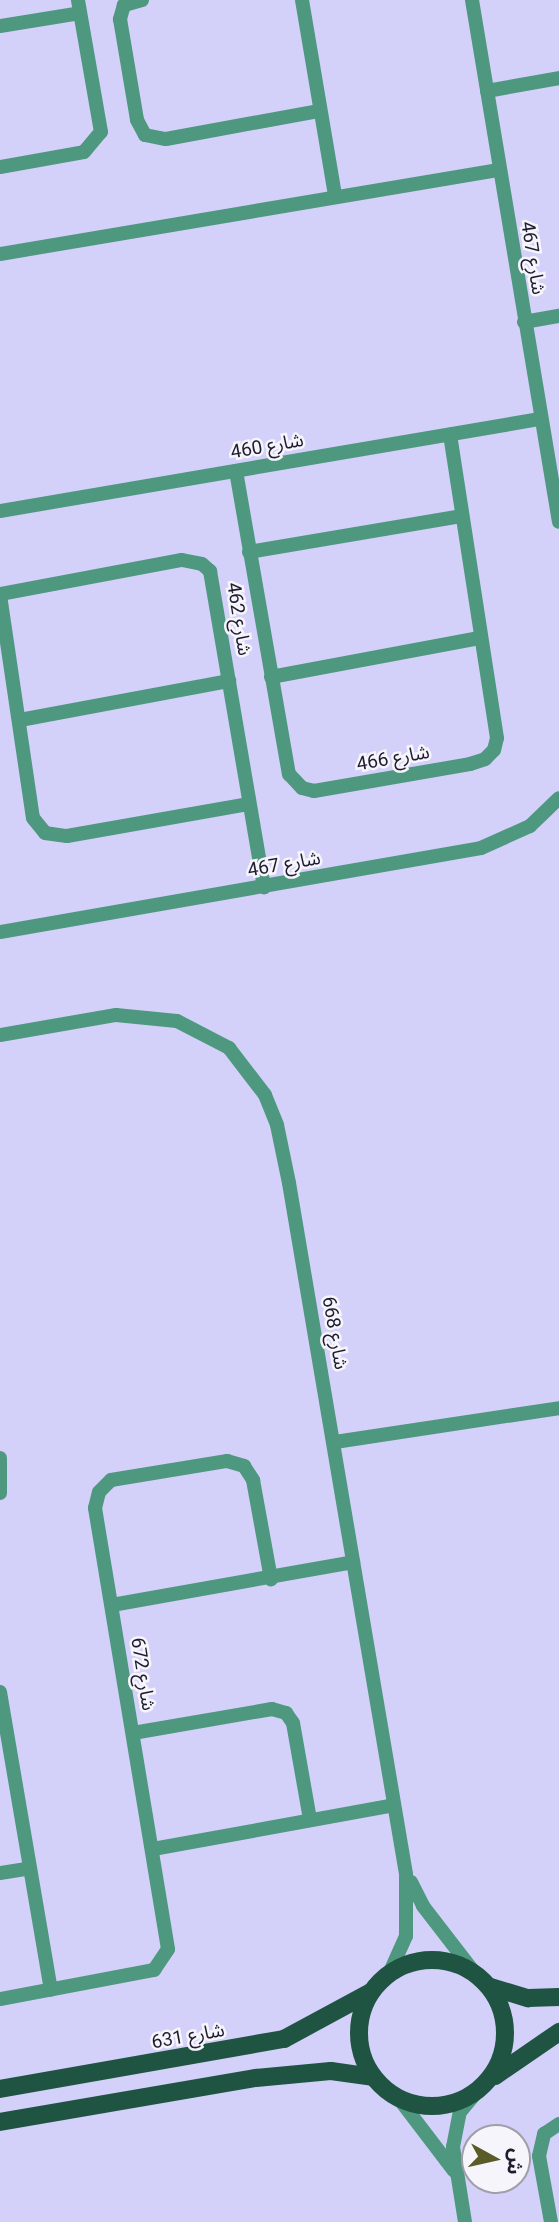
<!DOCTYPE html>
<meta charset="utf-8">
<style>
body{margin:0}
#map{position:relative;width:559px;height:2222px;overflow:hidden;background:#d3d0f9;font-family:Roboto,"Noto Sans Arabic",sans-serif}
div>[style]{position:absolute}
.minor>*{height:14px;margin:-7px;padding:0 7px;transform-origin:7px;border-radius:7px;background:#4e987f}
.major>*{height:18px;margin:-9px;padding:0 9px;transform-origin:9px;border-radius:9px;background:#1f5443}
.major>.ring{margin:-9px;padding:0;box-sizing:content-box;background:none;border:18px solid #1f5443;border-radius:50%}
span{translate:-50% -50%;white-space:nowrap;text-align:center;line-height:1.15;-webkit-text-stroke:5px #f6f5fb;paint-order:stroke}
.street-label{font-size:19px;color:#1f1c2f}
.north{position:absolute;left:461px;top:2124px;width:70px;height:70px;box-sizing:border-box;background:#f6f5fb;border:2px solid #a09ea9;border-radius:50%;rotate:98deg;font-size:19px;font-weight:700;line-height:28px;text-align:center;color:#1f1c2f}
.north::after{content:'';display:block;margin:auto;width:24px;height:32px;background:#5b5b28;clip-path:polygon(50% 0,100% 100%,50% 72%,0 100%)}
</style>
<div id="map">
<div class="minor">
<i style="left:142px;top:0;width:19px;rotate:164deg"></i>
<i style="left:124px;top:5px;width:15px;rotate:106deg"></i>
<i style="left:120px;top:19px;width:102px;rotate:80.4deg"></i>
<i style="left:137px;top:120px;width:17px;rotate:62deg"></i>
<i style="left:145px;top:135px;width:21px;rotate:11deg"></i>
<i style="left:166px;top:139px;width:156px;rotate:-10.4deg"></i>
<i style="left:302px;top:0;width:199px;rotate:80.4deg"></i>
<i style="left:472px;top:0;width:529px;rotate:80.54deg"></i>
<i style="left:0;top:26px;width:81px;rotate:-9.2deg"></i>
<i style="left:487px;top:91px;width:73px;rotate:-10.2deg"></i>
<i style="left:0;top:167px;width:85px;rotate:-10.1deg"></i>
<i style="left:84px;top:152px;width:26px;rotate:-50deg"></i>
<i style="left:101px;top:132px;width:134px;rotate:-99.9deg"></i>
<i style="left:0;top:254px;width:506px;rotate:-9.56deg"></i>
<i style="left:524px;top:322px;width:36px;rotate:-10deg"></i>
<i style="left:236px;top:471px;width:308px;rotate:80.1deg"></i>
<i style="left:289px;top:774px;width:19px;rotate:47deg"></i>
<i style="left:302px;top:788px;width:12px;rotate:14deg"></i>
<i style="left:314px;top:791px;width:158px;rotate:-9.8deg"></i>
<i style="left:470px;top:764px;width:16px;rotate:-18deg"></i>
<i style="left:485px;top:759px;width:13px;rotate:-45deg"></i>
<i style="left:494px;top:750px;width:12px;rotate:-76deg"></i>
<i style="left:497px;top:738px;width:307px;rotate:-98.8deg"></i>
<i style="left:0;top:511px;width:548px;rotate:-9.67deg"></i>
<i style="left:249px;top:552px;width:215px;rotate:-9.6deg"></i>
<i style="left:0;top:594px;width:185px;rotate:-10.6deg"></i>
<i style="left:182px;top:560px;width:20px;rotate:11deg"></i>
<i style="left:202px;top:564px;width:11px;rotate:41deg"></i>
<i style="left:210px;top:571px;width:321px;rotate:80.3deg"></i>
<i style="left:0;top:595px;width:225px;rotate:81.6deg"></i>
<i style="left:33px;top:818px;width:19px;rotate:51deg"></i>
<i style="left:45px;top:833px;width:22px;rotate:8deg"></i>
<i style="left:67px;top:836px;width:185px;rotate:-10deg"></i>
<i style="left:271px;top:677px;width:212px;rotate:-10.6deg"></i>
<i style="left:20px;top:720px;width:213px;rotate:-10.6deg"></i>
<i style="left:0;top:932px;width:488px;rotate:-9.9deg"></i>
<i style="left:481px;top:848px;width:54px;rotate:-24.2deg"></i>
<i style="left:530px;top:826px;width:40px;rotate:-44deg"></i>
<i style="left:0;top:1035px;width:118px;rotate:-9.8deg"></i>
<i style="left:116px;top:1015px;width:61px;rotate:5.6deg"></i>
<i style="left:177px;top:1021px;width:59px;rotate:27.4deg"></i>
<i style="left:229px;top:1048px;width:59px;rotate:52.5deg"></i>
<i style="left:265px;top:1095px;width:32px;rotate:68deg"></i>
<i style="left:277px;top:1125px;width:59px;rotate:78.3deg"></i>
<i style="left:289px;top:1183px;width:701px;rotate:80.39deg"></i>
<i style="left:406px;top:1874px;width:62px;rotate:90deg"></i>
<i style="left:406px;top:1936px;width:39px;rotate:114deg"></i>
<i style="left:335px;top:1442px;width:227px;rotate:-8.6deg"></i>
<i style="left:0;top:1458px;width:35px;rotate:90deg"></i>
<i style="left:112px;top:1605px;width:245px;rotate:-10.1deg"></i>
<i style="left:0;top:1692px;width:302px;rotate:80.3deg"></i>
<i style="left:133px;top:1733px;width:141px;rotate:-9.8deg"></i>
<i style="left:272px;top:1709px;width:15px;rotate:16deg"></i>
<i style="left:286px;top:1713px;width:12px;rotate:55deg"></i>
<i style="left:293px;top:1723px;width:97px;rotate:80deg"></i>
<i style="left:153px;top:1849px;width:245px;rotate:-10.3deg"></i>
<i style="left:0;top:1873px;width:30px;rotate:-9deg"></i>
<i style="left:411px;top:1882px;width:27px;rotate:63deg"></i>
<i style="left:423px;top:1906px;width:83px;rotate:52.3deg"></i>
<i style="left:0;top:1999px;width:157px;rotate:-10.7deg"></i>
<i style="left:154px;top:1970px;width:25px;rotate:-56deg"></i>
<i style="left:168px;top:1949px;width:447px;rotate:-99.4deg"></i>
<i style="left:95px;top:1508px;width:16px;rotate:-76deg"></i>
<i style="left:99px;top:1492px;width:17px;rotate:-45deg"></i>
<i style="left:111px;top:1480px;width:118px;rotate:-9.3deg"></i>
<i style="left:227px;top:1461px;width:18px;rotate:16deg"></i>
<i style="left:244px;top:1466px;width:17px;rotate:57deg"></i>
<i style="left:253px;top:1480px;width:101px;rotate:79.7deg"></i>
<i style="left:400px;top:2100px;width:89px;rotate:52.7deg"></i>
<i style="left:465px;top:2222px;width:76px;rotate:-99.1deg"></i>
<i style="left:453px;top:2147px;width:36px;rotate:-79deg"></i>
<i style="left:460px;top:2112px;width:25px;rotate:-50deg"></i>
<i style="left:551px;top:2222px;width:67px;rotate:-100.3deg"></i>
<i style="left:539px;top:2156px;width:23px;rotate:-77deg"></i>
<i style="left:544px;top:2134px;width:18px;rotate:-34deg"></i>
</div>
<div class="major">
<i class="ring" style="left:359px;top:1960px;width:128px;height:128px"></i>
<i style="left:491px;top:1987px;width:39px;rotate:17deg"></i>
<i style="left:528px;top:1998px;width:31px;rotate:-2deg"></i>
<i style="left:495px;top:2076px;width:78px;rotate:-34.5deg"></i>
<i style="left:0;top:2089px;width:288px;rotate:-10deg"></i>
<i style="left:284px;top:2039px;width:99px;rotate:-28.4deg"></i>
<i style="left:0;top:2122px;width:260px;rotate:-9.8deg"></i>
<i style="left:256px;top:2078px;width:75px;rotate:-5.3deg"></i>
<i style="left:331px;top:2071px;width:42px;rotate:8.1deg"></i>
</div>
<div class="street-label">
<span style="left:533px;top:258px;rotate:81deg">شارع 467</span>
<span style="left:267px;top:446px;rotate:-10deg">شارع 460</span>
<span style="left:239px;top:619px;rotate:81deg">شارع 462</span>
<span style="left:393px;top:758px;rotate:-10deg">شارع 466</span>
<span style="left:284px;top:864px;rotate:-10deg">شارع 467</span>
<span style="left:335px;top:1333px;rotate:80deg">شارع 668</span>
<span style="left:143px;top:1674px;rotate:81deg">شارع 672</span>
<span style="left:188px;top:2036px;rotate:-10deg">شارع 631</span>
</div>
<div class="north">ش</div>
</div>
